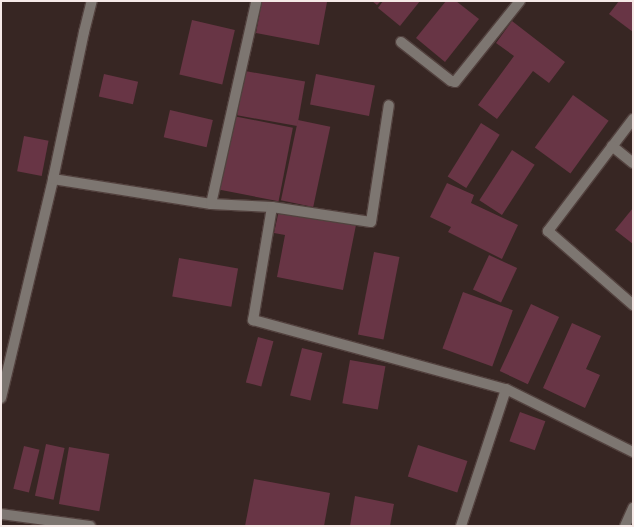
<!DOCTYPE html>
<style>
body{margin:0}
#map{position:relative;width:634px;height:527px;overflow:hidden;background:#372623;font-family:Manrope,sans-serif}
div>[style]{position:absolute}
.building>*{inset:0;background:#683545;transform-origin:0 0}
.roads{filter:drop-shadow(1px 0 #52413e) drop-shadow(-1px 0 #52413e) drop-shadow(0 1px #52413e) drop-shadow(0 -1px #52413e)}
.minor>*{height:10px;margin:-5px;padding:0 5px;transform-origin:5px;border-radius:5px;background:#7d7671}
span{translate:-50% -50%;white-space:nowrap;text-align:center;line-height:1.15;-webkit-text-stroke:3px #2c1c19;paint-order:stroke}
.frame{position:absolute;inset:0;border:2px solid #f5e9e7;pointer-events:none}
</style>
<div id="map">
<div class="building">
<i style="clip-path:polygon(262px 1px,327px 2px,319px 45px,256px 33px)"></i>
<i style="clip-path:polygon(372px 1px,381px 1px,377px 5px)"></i>
<i style="clip-path:polygon(383px 1px,420px 1px,400px 26px,378px 8px)"></i>
<i style="clip-path:polygon(446px 1px,456px 1px,479px 19px,445px 62px,416px 38px)"></i>
<i style="clip-path:polygon(619px 1px,633px 1px,633px 32px,609px 14px)"></i>
<i style="left:192px;top:20px;width:44px;height:56px;rotate:13deg"></i>
<i style="clip-path:polygon(512px 21px,565px 62px,549px 83px,533px 71px,497px 119px,478px 105px,514px 56px,496px 43px)"></i>
<i style="left:245px;top:71px;width:61px;height:45px;rotate:10deg"></i>
<i style="left:104px;top:74px;width:35px;height:23px;rotate:13deg"></i>
<i style="left:316px;top:74px;width:60px;height:31px;rotate:11deg"></i>
<i style="left:573px;top:95px;width:44px;height:65px;rotate:36deg"></i>
<i style="left:170px;top:110px;width:44px;height:28px;rotate:13deg"></i>
<i style="left:233px;top:116px;width:61px;height:75px;rotate:11deg"></i>
<i style="left:298px;top:120px;width:33px;height:82px;rotate:12deg"></i>
<i style="left:481px;top:123px;width:22px;height:63px;rotate:32deg"></i>
<i style="left:24px;top:136px;width:25px;height:36px;rotate:11deg"></i>
<i style="left:512px;top:150px;width:27px;height:60px;rotate:33deg"></i>
<i style="clip-path:polygon(447px 183px,474px 195px,471px 203px,518px 225px,502px 259px,448px 232px,451px 227px,430px 217px)"></i>
<i style="clip-path:polygon(633px 208px,633px 244px,615px 230px)"></i>
<i style="clip-path:polygon(279px 210px,356px 225px,343px 290px,277px 277px,285px 235px,274px 233px)"></i>
<i style="left:374px;top:252px;width:26px;height:84px;rotate:11deg"></i>
<i style="left:489px;top:255px;width:31px;height:38px;rotate:25deg"></i>
<i style="left:179px;top:258px;width:60px;height:39px;rotate:10deg"></i>
<i style="left:463px;top:292px;width:53px;height:60px;rotate:20deg"></i>
<i style="left:531px;top:304px;width:31px;height:74px;rotate:25deg"></i>
<i style="clip-path:polygon(572px 323px,601px 336px,586px 369px,600px 375px,585px 408px,543px 388px)"></i>
<i style="left:258px;top:337px;width:16px;height:47px;rotate:15deg"></i>
<i style="left:302px;top:348px;width:21px;height:49px;rotate:14deg"></i>
<i style="left:350px;top:360px;width:36px;height:44px;rotate:10deg"></i>
<i style="left:520px;top:412px;width:27px;height:31px;rotate:20deg"></i>
<i style="left:46px;top:444px;width:19px;height:53px;rotate:12deg"></i>
<i style="left:418px;top:445px;width:52px;height:33px;rotate:18deg"></i>
<i style="left:24px;top:446px;width:16px;height:44px;rotate:14deg"></i>
<i style="left:69px;top:447px;width:41px;height:58px;rotate:10deg"></i>
<i style="clip-path:polygon(254px 479px,330px 493px,324px 526px,245px 526px)"></i>
<i style="clip-path:polygon(355px 496px,394px 504px,390px 526px,350px 526px)"></i>
</div>
<div class="roads">
<div class="minor">
<i style="left:401px;top:42px;width:63px;rotate:38deg"></i>
<i style="left:451px;top:81px;width:4px;rotate:14deg"></i>
<i style="left:455px;top:82px;width:104px;rotate:-51.3deg"></i>
<i style="left:633px;top:119px;width:141px;rotate:127.2deg"></i>
<i style="left:548px;top:231px;width:113px;rotate:41deg"></i>
<i style="left:612px;top:146px;width:27px;rotate:39deg"></i>
<i style="left:53px;top:179px;width:160px;rotate:9deg"></i>
<i style="left:211px;top:204px;width:61px;rotate:2.8deg"></i>
<i style="left:272px;top:207px;width:115px;rotate:99.5deg"></i>
<i style="left:253px;top:320px;width:262px;rotate:15.3deg"></i>
<i style="left:506px;top:389px;width:142px;rotate:26.4deg"></i>
<i style="left:211px;top:204px;width:207px;rotate:-77.4deg"></i>
<i style="left:272px;top:207px;width:100px;rotate:8.6deg"></i>
<i style="left:371px;top:222px;width:118px;rotate:-81.3deg"></i>
<i style="left:1px;top:398px;width:225px;rotate:-76.6deg"></i>
<i style="left:53px;top:179px;width:150px;rotate:-78.1deg"></i>
<i style="left:84px;top:32px;width:32px;rotate:-76deg"></i>
<i style="left:1px;top:514px;width:90px;rotate:7.7deg"></i>
<i style="left:461px;top:526px;width:144px;rotate:-71.8deg"></i>
<i style="left:625px;top:526px;width:20px;rotate:-66deg"></i>
</div>
</div>
<div class="frame"></div>
</div>
